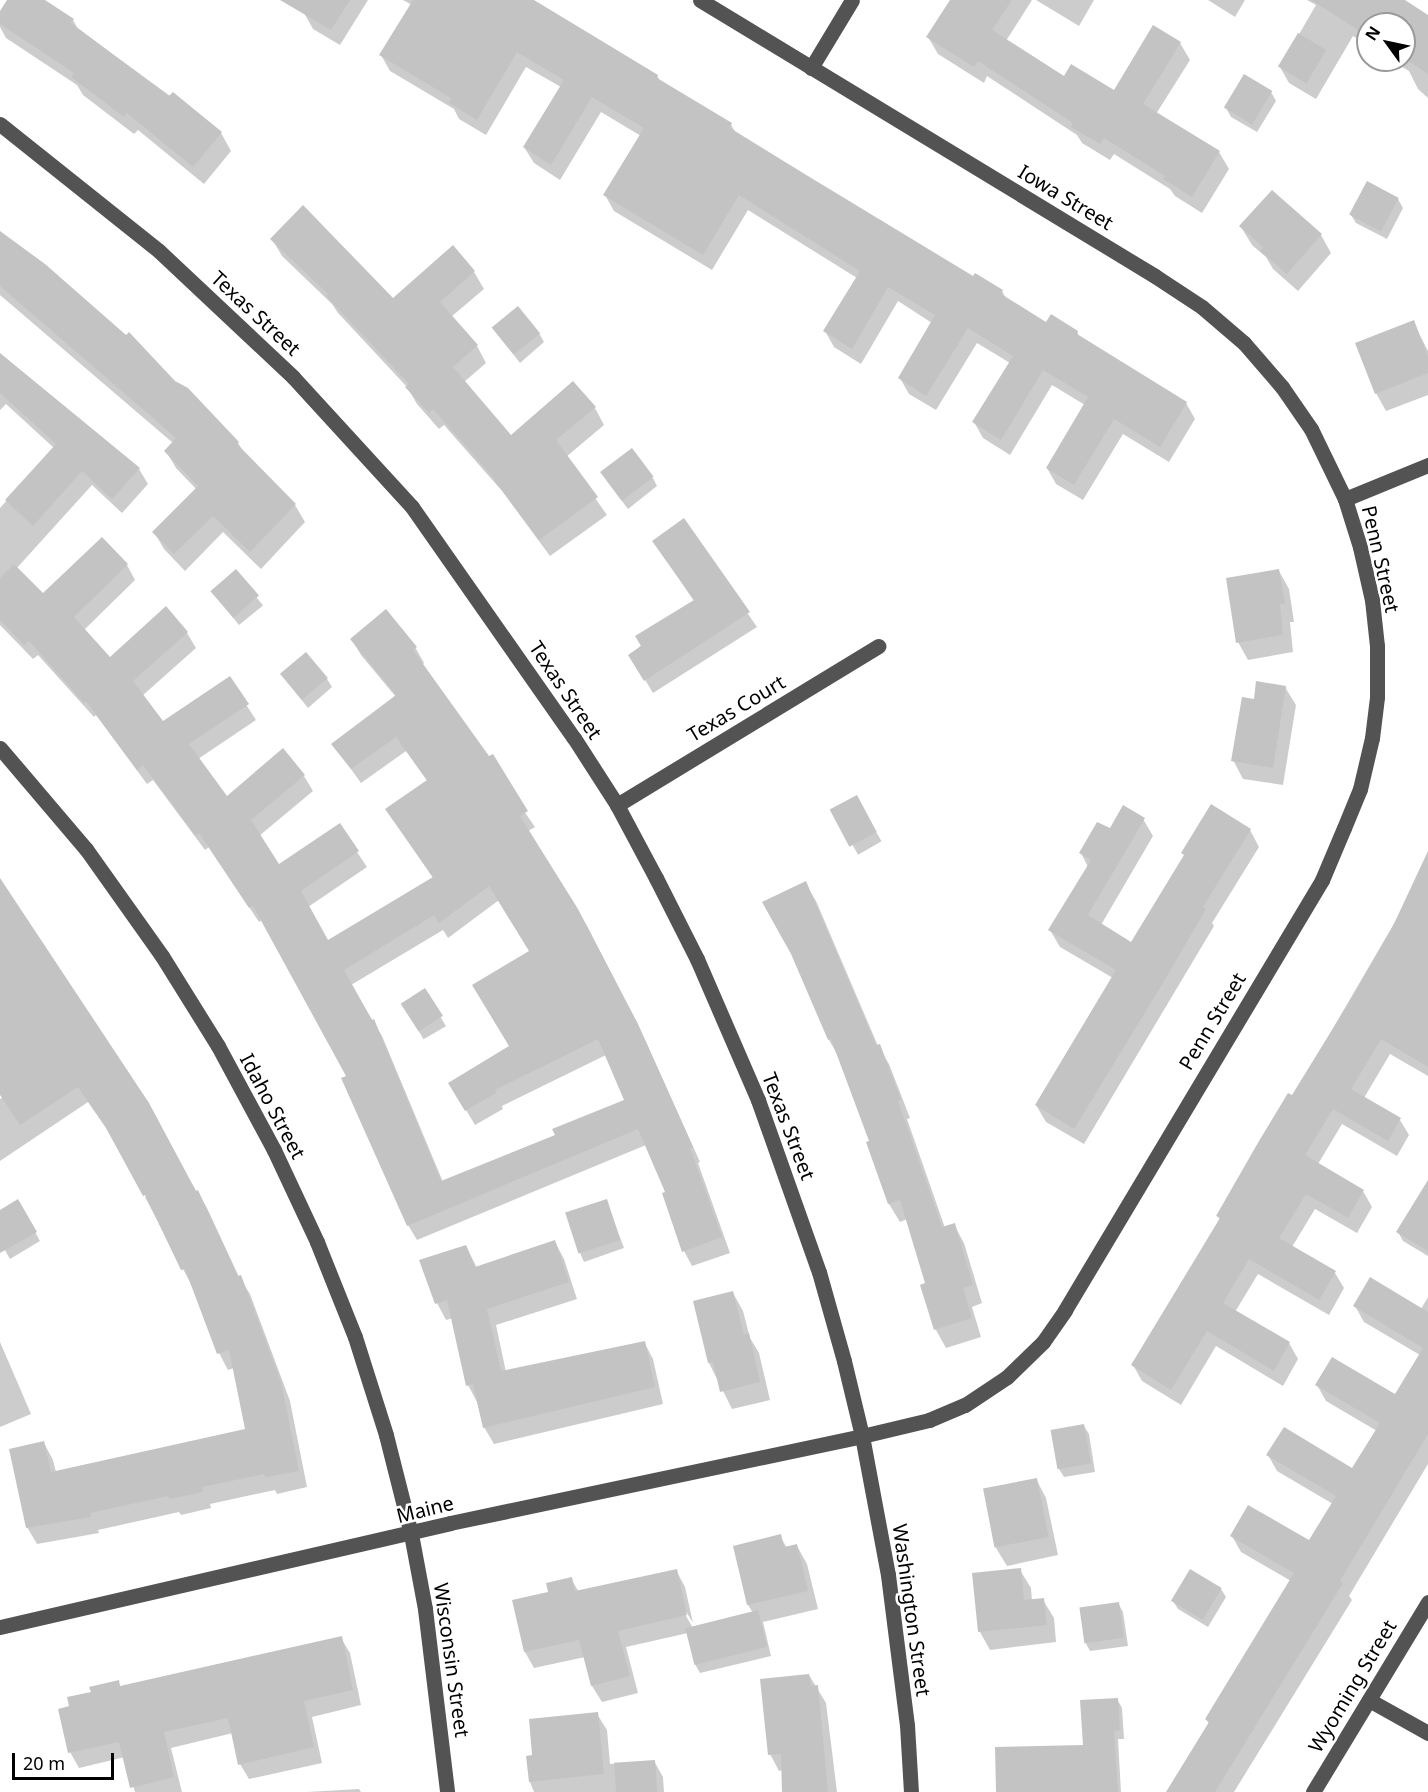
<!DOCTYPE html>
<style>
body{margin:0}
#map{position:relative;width:1428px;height:1792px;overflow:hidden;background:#fff;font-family:"Noto Sans",sans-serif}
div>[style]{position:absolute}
.shadow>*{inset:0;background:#0003;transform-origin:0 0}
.building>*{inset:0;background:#c3c3c3;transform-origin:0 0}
.minor>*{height:15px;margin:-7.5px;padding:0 7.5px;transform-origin:7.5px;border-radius:7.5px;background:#535353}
span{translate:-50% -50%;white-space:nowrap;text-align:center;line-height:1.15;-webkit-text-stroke:5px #fff;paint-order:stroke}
.street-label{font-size:20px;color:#000}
.north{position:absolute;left:1356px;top:12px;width:60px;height:60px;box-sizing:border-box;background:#fff;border:2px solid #999;border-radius:50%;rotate:303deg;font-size:16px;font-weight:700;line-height:24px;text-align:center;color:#000}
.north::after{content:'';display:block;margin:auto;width:21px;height:27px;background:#000;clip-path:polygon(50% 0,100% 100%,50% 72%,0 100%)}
.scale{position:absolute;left:12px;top:1753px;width:102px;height:27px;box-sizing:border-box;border:3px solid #000;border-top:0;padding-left:8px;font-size:18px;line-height:21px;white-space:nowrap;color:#000;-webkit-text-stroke:4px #fff;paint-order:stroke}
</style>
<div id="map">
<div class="shadow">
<i style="clip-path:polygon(9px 0,42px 0,73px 20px,78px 29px,221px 133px,231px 151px,204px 184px,138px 130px,134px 134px,83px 95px,77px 85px,6px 38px,0 27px,0 13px)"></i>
<i style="clip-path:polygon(312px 0,368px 0,340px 45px,313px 29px,304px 13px)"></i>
<i style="clip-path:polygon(403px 0,529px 0,657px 76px,661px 82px,731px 125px,736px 133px,973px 278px,1002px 291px,1007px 300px,1046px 324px,1077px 332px,1080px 338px,1186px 403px,1195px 419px,1169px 462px,1123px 434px,1083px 500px,1056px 484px,1047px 468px,1085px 405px,1052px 385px,1010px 455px,983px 438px,974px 422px,1010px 363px,977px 343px,936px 410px,909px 394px,900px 378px,932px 323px,898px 301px,861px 364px,834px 347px,825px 331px,857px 278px,748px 210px,712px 270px,614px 211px,605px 195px,641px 136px,601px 112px,560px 180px,534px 163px,524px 147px,561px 87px,526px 67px,486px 135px,459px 119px,454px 109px,390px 71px,381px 55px,412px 5px)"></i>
<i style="clip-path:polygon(956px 0,1032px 0,1006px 41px,1065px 78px,1114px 92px,1180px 43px,1190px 60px,1156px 114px,1219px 152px,1229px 169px,1202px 213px,1175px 196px,1170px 189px,1114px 154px,1110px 160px,1082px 143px,1077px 135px,987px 76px,984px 83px,938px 54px,928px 37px)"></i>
<i style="clip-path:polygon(1036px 0,1094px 0,1079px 26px)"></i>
<i style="clip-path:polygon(1208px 0,1245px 0,1235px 17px)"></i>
<i style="clip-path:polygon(1307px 0,1402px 0,1428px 27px,1428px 98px,1418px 89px,1409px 71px,1391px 60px,1404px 60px,1404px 24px,1368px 24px,1368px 45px,1353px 36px,1316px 99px,1289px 83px,1280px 67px,1316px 5px)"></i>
<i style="clip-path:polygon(1271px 92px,1276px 101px,1257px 132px,1231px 117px,1226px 108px)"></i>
<i style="clip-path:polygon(1398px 199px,1403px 208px,1387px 239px,1356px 223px,1351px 215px)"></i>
<i style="clip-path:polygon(1241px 227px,1321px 235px,1331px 253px,1298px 291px,1273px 269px,1266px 257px,1252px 245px)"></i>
<i style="clip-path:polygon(0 232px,174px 382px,238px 443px,245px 454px,295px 505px,305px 522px,261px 569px,223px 532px,185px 571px,164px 549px,154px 532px,197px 490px,176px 468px,166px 451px,173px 443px,0 295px)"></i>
<i style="clip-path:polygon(272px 239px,392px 300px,474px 272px,484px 289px,451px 317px,477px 346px,486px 363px,464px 382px,511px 437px,595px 408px,604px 425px,566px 457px,607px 515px,550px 556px,502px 491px,444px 425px,439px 429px,417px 404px,407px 387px,338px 313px,332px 304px,282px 256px)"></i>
<i style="clip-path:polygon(1413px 322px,1428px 351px,1428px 395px,1386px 411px,1376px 393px)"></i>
<i style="clip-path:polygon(494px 329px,539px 333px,544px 342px,520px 363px)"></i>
<i style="clip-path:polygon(evenodd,0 355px,139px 469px,148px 484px,122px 513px,92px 485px,16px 569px,43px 596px,127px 565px,135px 580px,84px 630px,110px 659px,166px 609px,187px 633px,196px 648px,142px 696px,163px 723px,229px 678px,256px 720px,198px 759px,227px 798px,304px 776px,313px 791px,259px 836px,279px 866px,339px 825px,367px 867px,308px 907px,328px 942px,433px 878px,396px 824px,428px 782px,406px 751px,361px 783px,333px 744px,396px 697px,361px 655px,352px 640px,415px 647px,424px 663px,422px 665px,535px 827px,528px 831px,587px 926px,646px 1042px,700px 1162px,698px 1163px,730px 1253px,692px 1266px,684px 1251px,667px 1193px,646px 1145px,417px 1240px,408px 1225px,348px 1076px,262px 920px,259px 922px,209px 847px,205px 850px,153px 780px,147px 784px,96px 715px,94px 717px,38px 655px,33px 659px,0 625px,0 508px,54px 448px,6px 404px,0 410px,0 355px,499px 900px,531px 951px,511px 1047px,450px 1083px,475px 1125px,503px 1109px,502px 1106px,606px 1055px,626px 1101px,557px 1136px,443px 1182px,382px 1036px,351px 985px,443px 930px,448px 938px,499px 900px)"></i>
<i style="clip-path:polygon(653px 478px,657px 486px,628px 509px,607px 481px)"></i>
<i style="clip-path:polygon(683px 520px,757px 627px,653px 693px,630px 655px,694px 601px,654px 542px)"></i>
<i style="clip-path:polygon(1279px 571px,1289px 589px,1294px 622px,1290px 622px,1293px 652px,1248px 660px,1238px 642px)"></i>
<i style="left:236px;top:572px;width:43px;height:31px;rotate:51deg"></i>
<i style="clip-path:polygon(282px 675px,327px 679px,332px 687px,308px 708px)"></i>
<i style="clip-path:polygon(1285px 687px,1296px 705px,1283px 785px,1243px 779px,1233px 760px,1255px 700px)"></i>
<i style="left:856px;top:797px;width:51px;height:27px;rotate:60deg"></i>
<i style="clip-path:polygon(1143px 819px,1153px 836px,1101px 925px,1132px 944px,1250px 830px,1259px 847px,1212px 923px,1214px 926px,1084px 1144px,1046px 1122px,1036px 1105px,1113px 978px,1060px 947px,1050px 930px,1088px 867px,1081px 853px,1110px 831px)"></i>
<i style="clip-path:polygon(0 881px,207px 1208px,239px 1277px,250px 1294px,290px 1401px,307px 1487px,277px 1494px,275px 1490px,210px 1504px,211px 1508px,181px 1515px,179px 1512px,98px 1530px,99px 1533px,37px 1544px,27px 1527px,44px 1443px,53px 1460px,56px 1472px,246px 1430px,234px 1368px,228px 1370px,219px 1353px,192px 1286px,145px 1197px,152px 1192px,88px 1102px,0 1161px,0 1099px,2px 1098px,0 1089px)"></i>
<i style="clip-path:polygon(805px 883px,816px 901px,878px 1046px,889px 1064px,910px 1118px,907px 1119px,945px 1228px,954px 1225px,964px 1243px,982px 1303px,972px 1307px,981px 1337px,946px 1348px,936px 1330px,922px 1286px,927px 1284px,907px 1219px,900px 1222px,889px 1204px,871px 1142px,840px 1059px,829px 1040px,793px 954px)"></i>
<i style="clip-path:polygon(1399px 915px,1428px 929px,1428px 1076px,1390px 1054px,1364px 1098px,1400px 1120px,1409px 1135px,1397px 1156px,1342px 1124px,1318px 1164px,1363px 1191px,1372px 1207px,1357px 1233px,1315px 1209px,1292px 1247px,1335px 1273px,1344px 1288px,1329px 1315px,1258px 1274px,1235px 1312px,1289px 1343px,1298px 1359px,1283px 1386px,1216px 1346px,1181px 1405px,1142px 1381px,1133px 1365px,1220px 1220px,1218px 1216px,1293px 1097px)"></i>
<i style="left:425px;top:990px;width:42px;height:26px;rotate:60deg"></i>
<i style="clip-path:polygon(606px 1200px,624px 1248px,584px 1262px,580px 1253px)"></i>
<i style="clip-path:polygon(18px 1201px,40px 1241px,10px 1259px,0 1242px,0 1211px)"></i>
<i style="clip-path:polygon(1428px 1215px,1428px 1256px,1403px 1241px,1398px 1232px)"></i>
<i style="clip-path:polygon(555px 1242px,564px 1259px,577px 1299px,496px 1325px,506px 1372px,644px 1342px,653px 1359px,663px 1404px,494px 1444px,484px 1427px,477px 1402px,468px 1385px,453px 1318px,446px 1320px,437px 1303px,466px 1246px,477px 1268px)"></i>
<i style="clip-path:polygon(733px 1293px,743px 1311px,750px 1338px,759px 1353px,770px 1400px,732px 1409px,709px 1363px,695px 1302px)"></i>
<i style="clip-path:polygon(1428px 1297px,1428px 1464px,1349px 1596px,1352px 1600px,1234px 1792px,1177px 1792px,1210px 1725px,1206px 1719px,1291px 1581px,1241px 1552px,1232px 1536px,1309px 1542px,1333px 1504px,1277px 1471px,1268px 1455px,1353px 1470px,1377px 1431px,1326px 1401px,1317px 1385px,1396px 1396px,1420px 1355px,1364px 1322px,1355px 1306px,1421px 1309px)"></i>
<i style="clip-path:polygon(0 1342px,31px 1414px,0 1427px)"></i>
<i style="clip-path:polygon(1084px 1426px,1089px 1434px,1095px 1472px,1064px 1477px,1059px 1469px)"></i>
<i style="clip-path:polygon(1036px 1479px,1046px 1498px,1058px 1555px,1007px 1566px,996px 1548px,984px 1490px)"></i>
<i style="clip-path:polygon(780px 1536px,787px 1548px,797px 1546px,807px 1564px,818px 1609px,763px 1622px,771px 1656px,700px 1673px,695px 1664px,688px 1633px,626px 1647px,638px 1693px,602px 1702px,592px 1686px,585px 1657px,534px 1668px,525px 1652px,514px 1601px,549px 1593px,571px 1579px,579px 1592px,676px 1570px,685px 1587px,693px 1623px,684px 1608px,682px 1609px,693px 1628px,753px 1613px,748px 1605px)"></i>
<i style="clip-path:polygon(1020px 1570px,1031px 1588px,1032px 1601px,1043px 1600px,1054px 1618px,1056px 1642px,990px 1650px,980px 1632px)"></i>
<i style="clip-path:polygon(1221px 1589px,1226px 1597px,1208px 1627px,1178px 1609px,1173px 1601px)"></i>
<i style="clip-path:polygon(1118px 1603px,1123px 1612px,1128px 1646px,1090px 1651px,1085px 1642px)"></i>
<i style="clip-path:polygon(341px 1638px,350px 1653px,361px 1705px,312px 1717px,322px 1763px,249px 1779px,240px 1764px,233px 1733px,171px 1748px,182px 1792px,135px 1792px,125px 1757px,79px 1768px,70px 1752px,71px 1707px,92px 1693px,118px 1682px,121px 1688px)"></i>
<i style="clip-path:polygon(809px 1675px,826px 1703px,837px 1792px,783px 1792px,783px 1770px,779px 1771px,770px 1754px)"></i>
<i style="clip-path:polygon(1117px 1699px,1122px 1708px,1124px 1739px,1118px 1739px,1121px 1792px,1091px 1792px)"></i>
<i style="clip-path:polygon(597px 1714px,607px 1730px,610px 1764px,654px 1761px,663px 1777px,664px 1792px,534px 1792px,530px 1782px,534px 1756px)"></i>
<i style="clip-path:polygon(359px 1789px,361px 1792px,307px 1792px)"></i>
</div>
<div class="building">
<i style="clip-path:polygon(7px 0,45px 0,74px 19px,71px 23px,169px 96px,173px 92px,222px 132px,193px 167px,127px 113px,124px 117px,71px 77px,74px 73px,0 24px,0 11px)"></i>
<i style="clip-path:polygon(280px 0,350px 0,331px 30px)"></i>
<i style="clip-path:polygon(413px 0,534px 0,658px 75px,657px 78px,732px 123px,730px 128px,803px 173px,973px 276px,975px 273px,1003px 290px,1001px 294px,1046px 322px,1051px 314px,1078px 331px,1077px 334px,1187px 402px,1160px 447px,1114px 419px,1074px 485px,1046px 468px,1088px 397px,1043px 370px,1001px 440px,972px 422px,1013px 356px,968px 328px,926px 396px,898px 378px,935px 315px,888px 287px,852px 349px,823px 331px,860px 271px,739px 195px,703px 255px,603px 195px,644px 128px,592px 97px,551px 165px,523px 147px,564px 80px,517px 52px,477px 120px,449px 103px,451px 98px,379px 55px)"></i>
<i style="clip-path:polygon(950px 0,1012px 0,992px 30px,1064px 76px,1071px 64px,1114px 90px,1153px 25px,1181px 42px,1143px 104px,1220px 151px,1192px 197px,1163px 179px,1165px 176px,1104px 138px,1100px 144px,1071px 127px,1073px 123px,978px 61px,974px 67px,926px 37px)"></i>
<i style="clip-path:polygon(1311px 0,1405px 0,1428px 15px,1428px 74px,1404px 58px,1404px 24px,1368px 24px,1368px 36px)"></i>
<i style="left:1298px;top:33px;width:33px;height:39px;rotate:31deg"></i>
<i style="left:1244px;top:74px;width:33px;height:39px;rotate:31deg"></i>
<i style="left:1367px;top:181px;width:36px;height:38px;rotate:28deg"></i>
<i style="clip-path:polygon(1272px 190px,1322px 234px,1287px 274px,1260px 251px,1263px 247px,1239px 226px)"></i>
<i style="clip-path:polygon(303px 205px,393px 298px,453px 245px,475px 271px,440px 302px,478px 345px,453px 367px,511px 435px,573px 381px,596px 407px,556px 440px,598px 497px,539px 540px,490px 474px,433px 409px,429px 413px,405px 387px,409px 384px,326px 296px,328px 294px,270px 239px)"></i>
<i style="clip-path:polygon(0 231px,45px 264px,126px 335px,129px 332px,175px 381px,188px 388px,239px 442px,237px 444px,296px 504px,250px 552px,213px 516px,174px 554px,152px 532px,198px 486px,164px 451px,176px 438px,0 286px)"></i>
<i style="left:518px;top:306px;width:35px;height:34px;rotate:51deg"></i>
<i style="clip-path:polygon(1414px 320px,1428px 357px,1428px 373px,1375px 394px,1355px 343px)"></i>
<i style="clip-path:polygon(0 353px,140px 468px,112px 499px,82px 471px,33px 526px,5px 500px,56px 444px,0 393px)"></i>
<i style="left:632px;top:448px;width:36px;height:40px;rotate:53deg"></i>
<i style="clip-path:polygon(684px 518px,750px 612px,644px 681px,628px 655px,641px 646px,635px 636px,694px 600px,652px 541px)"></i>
<i style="clip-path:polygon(evenodd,102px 537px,128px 564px,74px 617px,110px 657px,166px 606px,188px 632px,133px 681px,163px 721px,230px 676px,249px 704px,189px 744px,227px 796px,283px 748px,305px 775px,251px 820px,279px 864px,340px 823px,359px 851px,301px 891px,328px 940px,433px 877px,385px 809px,427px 780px,396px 737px,351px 769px,331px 744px,396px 695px,350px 639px,386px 609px,417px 647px,413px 650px,489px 756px,493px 754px,528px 811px,520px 816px,578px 909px,638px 1024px,693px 1147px,690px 1148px,722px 1237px,682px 1252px,662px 1193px,665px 1192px,638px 1129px,407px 1226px,341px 1078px,346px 1076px,253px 906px,249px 908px,199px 833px,196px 836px,143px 765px,137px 770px,86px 701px,84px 703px,29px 641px,24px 645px,0 620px,0 578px,14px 564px,43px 593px,102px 537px,489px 886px,529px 951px,472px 985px,509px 1046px,448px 1083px,465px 1111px,496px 1093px,495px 1090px,598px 1039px,624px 1100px,552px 1129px,555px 1135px,441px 1181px,374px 1019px,372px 1020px,344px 970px,434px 915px,439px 923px,489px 886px)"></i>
<i style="left:236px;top:569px;width:35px;height:34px;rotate:49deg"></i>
<i style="clip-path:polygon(1279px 569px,1285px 604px,1280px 604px,1283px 635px,1236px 643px,1226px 578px)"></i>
<i style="left:306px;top:652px;width:34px;height:34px;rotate:50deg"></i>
<i style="clip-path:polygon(1256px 681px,1286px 686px,1273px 768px,1231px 761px,1242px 697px,1254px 699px)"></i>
<i style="left:857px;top:795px;width:42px;height:31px;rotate:62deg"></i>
<i style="clip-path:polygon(1211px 804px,1251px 829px,1203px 907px,1206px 909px,1163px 983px,1074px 1129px,1035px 1105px,1116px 970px,1048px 930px,1091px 860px,1079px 853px,1097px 822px,1110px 828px,1123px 805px,1145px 818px,1088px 915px,1131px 942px,1184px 855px,1181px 853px)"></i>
<i style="clip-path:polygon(1428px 851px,1428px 1067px,1381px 1039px,1351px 1089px,1401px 1118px,1388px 1141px,1333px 1109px,1305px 1155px,1364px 1190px,1348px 1218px,1306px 1194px,1279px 1238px,1336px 1271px,1319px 1300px,1249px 1259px,1223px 1303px,1290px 1342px,1274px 1371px,1207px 1331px,1171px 1390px,1131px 1365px,1220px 1218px,1216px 1216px,1259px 1141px,1288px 1093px,1292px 1095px,1351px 999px,1392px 928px)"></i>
<i style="clip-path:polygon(0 878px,149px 1103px,196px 1191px,198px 1190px,238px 1276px,241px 1275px,281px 1382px,299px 1471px,266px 1477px,264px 1474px,202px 1487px,203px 1492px,170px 1499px,168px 1496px,90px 1513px,91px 1517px,26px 1528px,9px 1449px,44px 1441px,51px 1472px,245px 1429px,229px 1350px,217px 1354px,185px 1269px,181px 1270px,145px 1195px,143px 1196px,106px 1128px,78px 1087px,20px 1125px,0 1095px)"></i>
<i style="clip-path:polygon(806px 881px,876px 1045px,880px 1044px,901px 1100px,898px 1101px,942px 1227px,955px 1223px,973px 1285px,963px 1288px,972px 1318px,934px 1330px,920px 1285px,925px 1283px,900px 1200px,888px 1204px,866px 1142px,869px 1141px,831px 1039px,828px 1040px,791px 954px,762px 902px)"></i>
<i style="left:425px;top:988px;width:33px;height:29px;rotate:57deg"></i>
<i style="clip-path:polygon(1428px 1180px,1428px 1251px,1396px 1232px)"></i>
<i style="clip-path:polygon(18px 1199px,37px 1232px,0 1253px,0 1210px)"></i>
<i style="left:607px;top:1199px;width:43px;height:44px;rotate:72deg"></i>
<i style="clip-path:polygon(555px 1240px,569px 1282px,487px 1309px,501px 1371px,645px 1341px,655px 1387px,483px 1428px,473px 1384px,466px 1386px,447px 1300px,435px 1304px,419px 1260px,466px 1245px,475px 1267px)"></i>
<i style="clip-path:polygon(1370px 1277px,1428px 1312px,1428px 1434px,1340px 1581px,1343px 1583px,1215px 1792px,1166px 1792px,1209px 1722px,1205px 1719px,1294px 1573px,1230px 1536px,1248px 1505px,1309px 1540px,1336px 1496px,1266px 1455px,1284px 1427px,1352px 1468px,1380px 1423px,1315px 1385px,1332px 1357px,1395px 1394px,1423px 1348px,1353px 1306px)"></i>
<i style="clip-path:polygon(733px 1291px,744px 1335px,749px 1333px,760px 1382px,720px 1392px,713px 1362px,708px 1363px,693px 1301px)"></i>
<i style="left:1084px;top:1424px;width:40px;height:34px;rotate:80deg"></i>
<i style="left:1037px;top:1478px;width:60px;height:55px;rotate:79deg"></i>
<i style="clip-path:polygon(781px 1534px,784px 1547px,797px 1544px,808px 1591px,747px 1605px,733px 1546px)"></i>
<i style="clip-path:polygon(1021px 1568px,1024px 1600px,1044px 1598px,1047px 1625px,978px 1632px,972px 1573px)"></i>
<i style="clip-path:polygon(677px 1569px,687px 1615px,618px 1631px,630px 1676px,591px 1686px,579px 1640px,524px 1652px,512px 1600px,548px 1592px,546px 1583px,572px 1577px,575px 1591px)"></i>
<i style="left:1190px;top:1569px;width:37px;height:37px;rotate:31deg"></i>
<i style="left:1119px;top:1602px;width:36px;height:40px;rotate:82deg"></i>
<i style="left:758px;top:1610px;width:38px;height:75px;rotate:76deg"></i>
<i style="clip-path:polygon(342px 1636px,353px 1690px,304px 1701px,314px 1747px,238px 1765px,228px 1718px,164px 1732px,174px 1777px,130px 1788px,119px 1742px,68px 1753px,58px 1709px,69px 1706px,67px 1697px,91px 1692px,89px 1687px,119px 1680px,120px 1686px)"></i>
<i style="clip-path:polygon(809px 1674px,811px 1686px,818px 1685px,828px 1792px,782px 1792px,781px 1754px,768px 1755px,760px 1679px)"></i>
<i style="clip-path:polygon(1118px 1698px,1120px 1730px,1114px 1731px,1118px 1792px,996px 1792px,995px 1747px,1083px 1745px,1080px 1700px)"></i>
<i style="clip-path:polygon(598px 1712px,604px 1774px,529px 1782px,526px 1756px,532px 1755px,529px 1719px)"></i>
<i style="left:655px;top:1760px;width:32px;height:41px;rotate:86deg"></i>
</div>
<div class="minor">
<i style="left:811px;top:68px;width:79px;rotate:-58.9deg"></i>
<i style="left:0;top:124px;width:203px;rotate:38.6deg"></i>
<i style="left:159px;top:251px;width:184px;rotate:43.2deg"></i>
<i style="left:293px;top:377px;width:176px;rotate:47.5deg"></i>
<i style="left:412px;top:507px;width:282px;rotate:55deg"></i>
<i style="left:574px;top:738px;width:80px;rotate:57.3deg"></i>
<i style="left:617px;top:805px;width:83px;rotate:61.9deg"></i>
<i style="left:656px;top:878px;width:91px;rotate:63.2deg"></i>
<i style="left:697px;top:959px;width:154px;rotate:66.6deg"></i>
<i style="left:758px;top:1100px;width:182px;rotate:70.5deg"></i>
<i style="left:819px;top:1272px;width:92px;rotate:74.3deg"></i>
<i style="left:844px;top:1361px;width:77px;rotate:76.5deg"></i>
<i style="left:862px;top:1436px;width:141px;rotate:79.4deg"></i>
<i style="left:888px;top:1575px;width:151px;rotate:82.8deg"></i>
<i style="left:907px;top:1725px;width:67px;rotate:86.6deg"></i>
<i style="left:1345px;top:499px;width:90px;rotate:-22.3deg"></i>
<i style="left:0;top:748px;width:133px;rotate:49.6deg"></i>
<i style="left:86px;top:849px;width:131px;rotate:54.6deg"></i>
<i style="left:162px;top:956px;width:106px;rotate:58.1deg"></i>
<i style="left:218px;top:1046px;width:118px;rotate:61.7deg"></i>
<i style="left:274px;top:1150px;width:102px;rotate:64.9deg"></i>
<i style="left:317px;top:1242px;width:102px;rotate:68.2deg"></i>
<i style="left:355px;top:1337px;width:103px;rotate:72.4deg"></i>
<i style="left:386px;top:1435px;width:102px;rotate:75.8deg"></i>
<i style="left:411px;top:1534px;width:76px;rotate:79.4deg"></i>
<i style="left:425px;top:1609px;width:184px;rotate:83.1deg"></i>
<i style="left:617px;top:805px;width:306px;rotate:-31.3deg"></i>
<i style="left:0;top:1627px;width:462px;rotate:-13deg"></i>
<i style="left:450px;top:1523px;width:421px;rotate:-11.9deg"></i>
<i style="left:862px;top:1436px;width:69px;rotate:-13.4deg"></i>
<i style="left:929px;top:1420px;width:39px;rotate:-23deg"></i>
<i style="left:965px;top:1405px;width:50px;rotate:-33.7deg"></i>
<i style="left:1007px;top:1377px;width:50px;rotate:-44.2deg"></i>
<i style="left:1043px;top:1342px;width:39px;rotate:-55deg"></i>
<i style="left:1065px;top:1310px;width:501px;rotate:-59.13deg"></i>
<i style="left:1322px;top:880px;width:56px;rotate:-67.1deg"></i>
<i style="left:1344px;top:828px;width:42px;rotate:-67.7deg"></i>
<i style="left:1360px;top:789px;width:52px;rotate:-76.8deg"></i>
<i style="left:1372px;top:738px;width:41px;rotate:-83deg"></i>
<i style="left:1377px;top:697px;width:51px;rotate:-90deg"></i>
<i style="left:1377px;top:646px;width:46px;rotate:-96.2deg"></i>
<i style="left:1372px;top:600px;width:54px;rotate:-102.8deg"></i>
<i style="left:1360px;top:547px;width:50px;rotate:-107.4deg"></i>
<i style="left:1345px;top:499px;width:78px;rotate:-115.9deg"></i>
<i style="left:1311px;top:429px;width:51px;rotate:-124.6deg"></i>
<i style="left:1282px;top:387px;width:58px;rotate:-130.8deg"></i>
<i style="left:1244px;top:343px;width:55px;rotate:-139.4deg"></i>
<i style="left:1202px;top:307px;width:56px;rotate:-146.6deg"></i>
<i style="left:1155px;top:276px;width:532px;rotate:-148.76deg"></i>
<i style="left:1369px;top:1700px;width:68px;rotate:29.2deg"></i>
<i style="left:1313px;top:1792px;width:222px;rotate:-58.8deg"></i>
</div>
<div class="street-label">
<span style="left:1066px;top:197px;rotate:31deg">Iowa Street</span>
<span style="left:256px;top:313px;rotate:43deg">Texas Street</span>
<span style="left:1381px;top:559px;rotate:77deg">Penn Street</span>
<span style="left:566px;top:690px;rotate:56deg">Texas Street</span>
<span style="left:736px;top:708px;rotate:-31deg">Texas Court</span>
<span style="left:1212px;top:1021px;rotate:-59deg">Penn Street</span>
<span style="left:273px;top:1106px;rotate:62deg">Idaho Street</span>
<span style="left:789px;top:1126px;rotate:69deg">Texas Street</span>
<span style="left:425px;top:1509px;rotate:-14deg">Maine</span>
<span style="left:912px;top:1610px;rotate:82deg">Washington Street</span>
<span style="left:452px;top:1660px;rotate:82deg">Wisconsin Street</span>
<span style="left:1352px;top:1686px;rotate:-59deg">Wyoming Street</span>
</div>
<div class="north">N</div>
<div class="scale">20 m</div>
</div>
